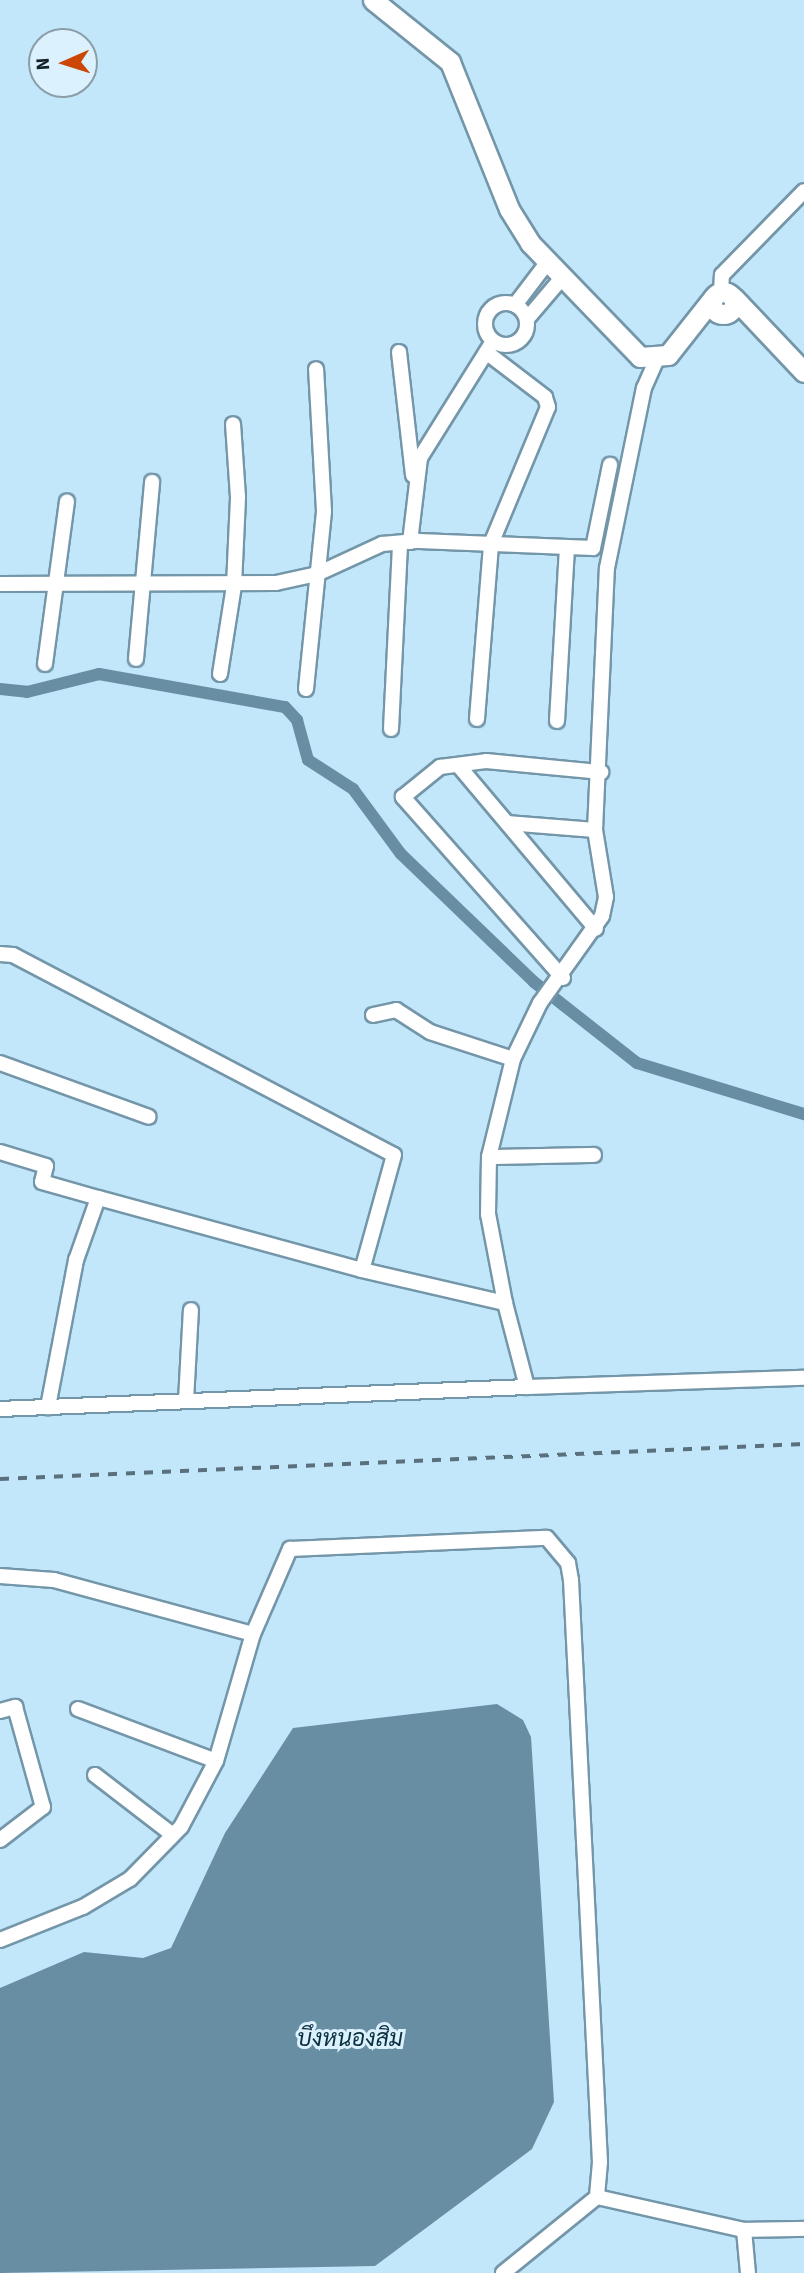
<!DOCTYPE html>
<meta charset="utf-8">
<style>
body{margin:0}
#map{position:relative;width:804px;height:2273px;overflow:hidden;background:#c2e6fa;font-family:"Source Sans 3",Sarabun,sans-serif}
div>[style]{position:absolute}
.water>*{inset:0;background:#678ea3}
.canal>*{height:12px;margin:-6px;padding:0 6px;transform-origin:6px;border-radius:6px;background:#678ea3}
.roads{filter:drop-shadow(2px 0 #7496a9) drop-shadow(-2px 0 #7496a9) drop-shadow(0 2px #7496a9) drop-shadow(0 -2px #7496a9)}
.minor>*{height:14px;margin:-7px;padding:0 7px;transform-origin:7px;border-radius:7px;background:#fff}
.minor>.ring{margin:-7px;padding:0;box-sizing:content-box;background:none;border:14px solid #fff;border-radius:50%}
.secondary>*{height:19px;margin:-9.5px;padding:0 9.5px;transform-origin:9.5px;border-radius:9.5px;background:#fff}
.secondary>.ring{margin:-9.5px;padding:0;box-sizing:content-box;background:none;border:19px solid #fff;border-radius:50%}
.rail>*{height:3.5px;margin-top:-1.75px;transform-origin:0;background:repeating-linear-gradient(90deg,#5a717d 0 9px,transparent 0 18px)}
span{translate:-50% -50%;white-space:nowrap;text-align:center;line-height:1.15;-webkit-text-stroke:6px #dbf1fd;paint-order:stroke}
.water-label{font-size:23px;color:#0c3041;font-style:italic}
.north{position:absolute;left:28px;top:28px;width:70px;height:70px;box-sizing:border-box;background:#dbf1fd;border:2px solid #8b9ea8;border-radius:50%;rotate:267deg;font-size:19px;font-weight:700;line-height:28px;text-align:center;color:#142229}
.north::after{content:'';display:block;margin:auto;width:24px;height:32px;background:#cc4705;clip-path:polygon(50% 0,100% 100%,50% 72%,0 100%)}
</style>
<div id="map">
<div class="water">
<i style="clip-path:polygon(497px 1704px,523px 1720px,531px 1737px,554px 2102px,532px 2149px,375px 2266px,0 2273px,0 1988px,84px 1952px,143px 1958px,171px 1948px,225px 1833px,293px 1728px)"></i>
</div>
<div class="canal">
<i style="left:0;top:689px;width:27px;rotate:6deg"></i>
<i style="left:27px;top:692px;width:74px;rotate:-14deg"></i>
<i style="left:99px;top:674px;width:189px;rotate:10.1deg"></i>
<i style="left:285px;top:707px;width:18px;rotate:47deg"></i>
<i style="left:297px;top:720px;width:41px;rotate:74.6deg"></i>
<i style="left:308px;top:760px;width:54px;rotate:32.8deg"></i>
<i style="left:353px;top:789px;width:81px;rotate:53.6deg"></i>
<i style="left:401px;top:854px;width:185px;rotate:43.9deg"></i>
<i style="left:534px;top:982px;width:131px;rotate:38.2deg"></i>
<i style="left:637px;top:1063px;width:175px;rotate:17deg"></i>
</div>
<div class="roads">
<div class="minor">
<i style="left:721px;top:292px;width:17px;rotate:-87deg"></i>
<i style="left:722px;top:275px;width:117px;rotate:-45.7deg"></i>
<i class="ring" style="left:485px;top:303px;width:28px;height:28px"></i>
<i style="left:515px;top:305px;width:53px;rotate:-52.7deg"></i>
<i style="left:527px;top:319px;width:52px;rotate:-49.6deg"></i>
<i style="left:399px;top:352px;width:124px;rotate:83.5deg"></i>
<i style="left:410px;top:542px;width:85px;rotate:-83.2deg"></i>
<i style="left:420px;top:458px;width:138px;rotate:-58deg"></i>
<i style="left:0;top:584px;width:276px;rotate:-0.2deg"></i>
<i style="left:276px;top:583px;width:42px;rotate:-12.4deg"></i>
<i style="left:317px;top:574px;width:72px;rotate:-24.8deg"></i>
<i style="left:382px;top:544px;width:37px;rotate:-5deg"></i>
<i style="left:419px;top:541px;width:174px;rotate:2.3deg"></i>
<i style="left:593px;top:548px;width:85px;rotate:-78.4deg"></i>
<i style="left:136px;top:659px;width:178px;rotate:-84.8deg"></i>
<i style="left:45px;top:664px;width:164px;rotate:-82.3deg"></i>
<i style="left:220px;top:674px;width:89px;rotate:-81deg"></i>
<i style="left:234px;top:586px;width:89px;rotate:-87.4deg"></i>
<i style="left:238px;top:497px;width:73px;rotate:-93.9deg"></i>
<i style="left:306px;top:689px;width:179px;rotate:-84.2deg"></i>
<i style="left:324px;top:511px;width:142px;rotate:-93.2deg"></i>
<i style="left:477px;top:719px;width:176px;rotate:-85.4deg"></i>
<i style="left:491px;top:544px;width:148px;rotate:-67.4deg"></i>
<i style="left:548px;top:407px;width:10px;rotate:-107deg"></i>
<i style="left:545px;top:397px;width:74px;rotate:-142.7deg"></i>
<i style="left:557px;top:721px;width:174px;rotate:-86.7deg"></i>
<i style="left:391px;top:729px;width:185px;rotate:-87.2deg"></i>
<i style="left:458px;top:765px;width:214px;rotate:49.9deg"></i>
<i style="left:507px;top:823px;width:88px;rotate:4.5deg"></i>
<i style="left:0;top:954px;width:13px;rotate:4deg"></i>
<i style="left:13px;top:955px;width:430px;rotate:27.7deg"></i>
<i style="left:394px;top:1155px;width:119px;rotate:105.5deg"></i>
<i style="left:362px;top:1270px;width:274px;rotate:-164.7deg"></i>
<i style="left:563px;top:978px;width:242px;rotate:-131.5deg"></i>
<i style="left:403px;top:797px;width:48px;rotate:-39deg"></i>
<i style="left:440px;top:767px;width:46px;rotate:-7.4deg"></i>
<i style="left:486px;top:761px;width:116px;rotate:5.5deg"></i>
<i style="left:373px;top:1015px;width:24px;rotate:-12deg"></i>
<i style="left:396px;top:1010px;width:40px;rotate:32.9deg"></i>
<i style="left:430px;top:1032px;width:87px;rotate:18deg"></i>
<i style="left:513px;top:1059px;width:101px;rotate:103.8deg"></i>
<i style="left:513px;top:1059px;width:62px;rotate:-64.3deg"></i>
<i style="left:540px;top:1003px;width:107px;rotate:-54.5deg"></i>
<i style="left:602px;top:916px;width:19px;rotate:-78deg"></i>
<i style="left:606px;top:897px;width:68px;rotate:-99.3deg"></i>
<i style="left:595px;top:830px;width:262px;rotate:-87.4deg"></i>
<i style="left:607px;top:568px;width:184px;rotate:-78.4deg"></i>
<i style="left:644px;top:388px;width:32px;rotate:-66deg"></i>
<i style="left:0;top:1063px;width:158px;rotate:19.9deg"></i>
<i style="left:0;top:1152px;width:48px;rotate:16.9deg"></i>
<i style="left:46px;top:1166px;width:16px;rotate:104deg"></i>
<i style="left:42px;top:1182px;width:58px;rotate:15.9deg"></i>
<i style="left:98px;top:1198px;width:66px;rotate:109.5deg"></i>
<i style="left:76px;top:1260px;width:150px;rotate:100.8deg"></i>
<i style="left:505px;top:1303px;width:91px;rotate:-100.8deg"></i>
<i style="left:488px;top:1214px;width:57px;rotate:-89deg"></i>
<i style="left:489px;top:1157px;width:105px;rotate:-1.1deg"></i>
<i style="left:527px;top:1387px;width:277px;rotate:-1.9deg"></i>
<i style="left:186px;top:1401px;width:91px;rotate:-86.9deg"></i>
<i style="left:0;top:1409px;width:527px;rotate:-2.39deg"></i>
<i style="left:527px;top:1387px;width:87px;rotate:-104.7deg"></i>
<i style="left:505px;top:1303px;width:147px;rotate:-167deg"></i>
<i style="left:0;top:1576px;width:54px;rotate:4.2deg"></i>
<i style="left:54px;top:1580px;width:206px;rotate:15.2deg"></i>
<i style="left:78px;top:1709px;width:147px;rotate:20.6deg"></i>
<i style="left:0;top:1711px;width:16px;rotate:-15deg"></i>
<i style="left:15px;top:1707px;width:104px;rotate:74.4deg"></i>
<i style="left:43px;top:1807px;width:54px;rotate:142.5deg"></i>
<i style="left:95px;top:1775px;width:98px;rotate:37.6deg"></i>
<i style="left:0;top:1940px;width:89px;rotate:-21.7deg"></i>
<i style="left:83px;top:1907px;width:55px;rotate:-30.8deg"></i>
<i style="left:130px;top:1879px;width:73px;rotate:-45.6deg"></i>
<i style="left:181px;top:1827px;width:75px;rotate:-62.1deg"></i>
<i style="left:216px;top:1761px;width:132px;rotate:-73.8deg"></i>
<i style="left:253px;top:1634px;width:93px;rotate:-66.5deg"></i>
<i style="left:290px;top:1549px;width:257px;rotate:-2.5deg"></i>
<i style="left:547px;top:1538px;width:33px;rotate:50deg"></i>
<i style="left:568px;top:1563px;width:17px;rotate:80deg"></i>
<i style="left:571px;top:1580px;width:583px;rotate:87.15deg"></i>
<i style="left:600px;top:2162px;width:35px;rotate:95deg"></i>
<i style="left:744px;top:2230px;width:60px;rotate:-1deg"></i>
<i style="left:503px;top:2273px;width:121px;rotate:-39deg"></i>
<i style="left:597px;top:2197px;width:151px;rotate:12.7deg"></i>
<i style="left:744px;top:2230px;width:43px;rotate:84.7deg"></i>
</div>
<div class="secondary">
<i style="left:373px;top:0;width:99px;rotate:38.8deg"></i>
<i style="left:450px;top:62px;width:158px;rotate:68.1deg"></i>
<i style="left:509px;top:209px;width:40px;rotate:58deg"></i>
<i style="left:530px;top:243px;width:158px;rotate:46deg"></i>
<i style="left:640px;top:357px;width:28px;rotate:-4deg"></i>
<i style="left:668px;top:355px;width:73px;rotate:-51.7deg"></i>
<i class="ring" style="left:712px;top:292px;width:3px;height:3px"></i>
<i style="left:734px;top:298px;width:102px;rotate:46.6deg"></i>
</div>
</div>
<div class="rail">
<i style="left:0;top:1479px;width:805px;rotate:-2.49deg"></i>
</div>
<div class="water-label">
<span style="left:350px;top:2039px">บึงหนองสิม</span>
</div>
<div class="north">N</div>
</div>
